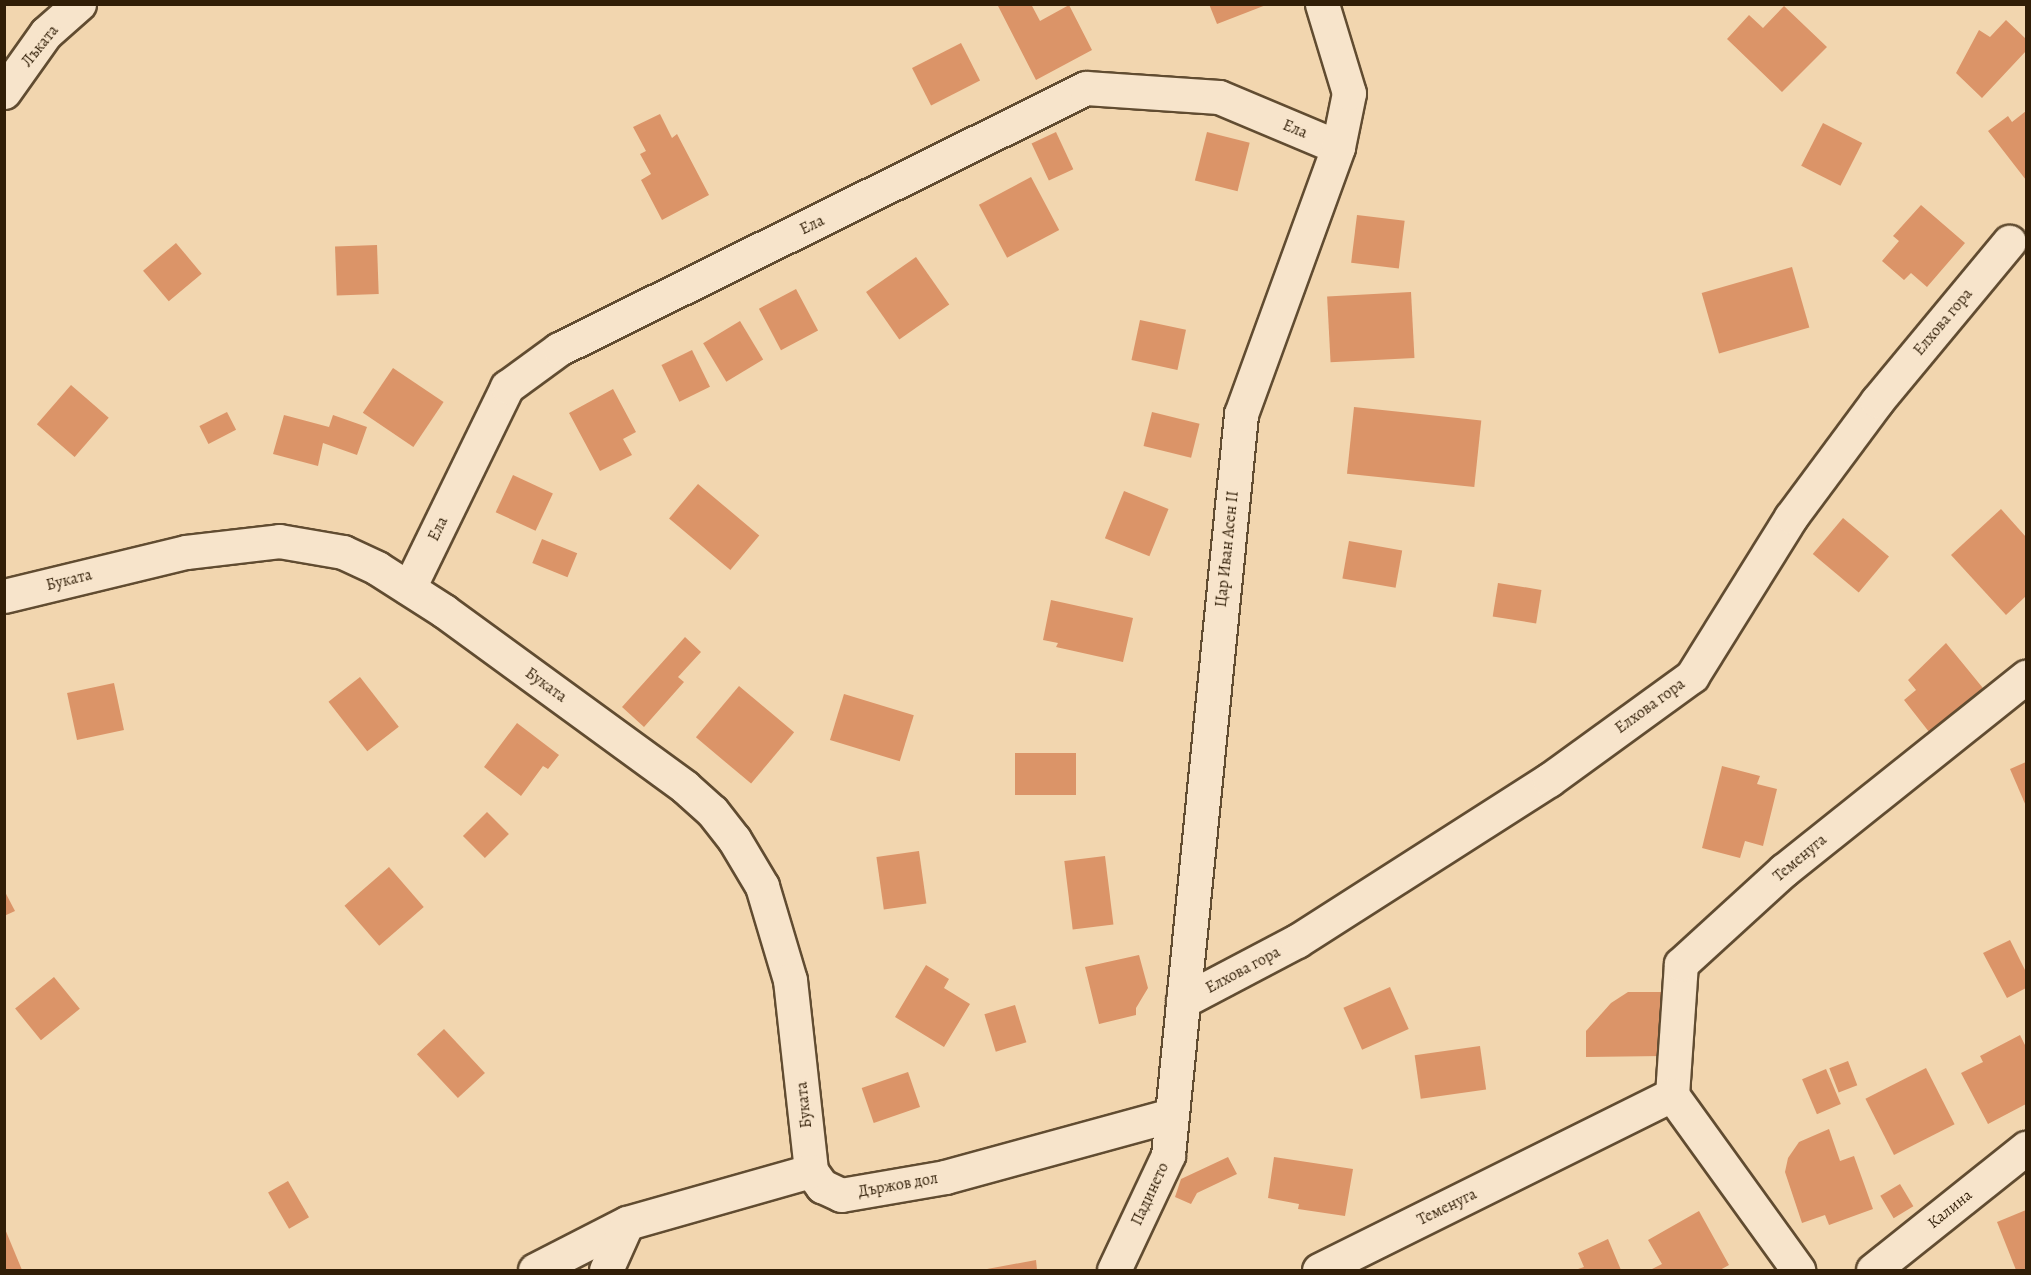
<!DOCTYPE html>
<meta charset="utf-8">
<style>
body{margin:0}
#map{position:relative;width:2031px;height:1275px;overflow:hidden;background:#f2d6af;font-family:Alegreya,serif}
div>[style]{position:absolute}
.building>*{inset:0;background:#db9468;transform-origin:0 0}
.roads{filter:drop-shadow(2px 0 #614c31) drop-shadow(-2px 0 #614c31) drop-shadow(0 2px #614c31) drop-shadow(0 -2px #614c31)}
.street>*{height:33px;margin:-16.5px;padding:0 16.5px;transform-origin:16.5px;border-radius:16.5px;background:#f7e4cb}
span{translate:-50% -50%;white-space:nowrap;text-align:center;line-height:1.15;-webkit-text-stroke:4.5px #f7e4cb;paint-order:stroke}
.street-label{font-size:16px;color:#311e07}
.frame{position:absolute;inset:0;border:6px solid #311e07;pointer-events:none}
</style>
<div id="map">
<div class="building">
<i style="clip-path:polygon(997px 4px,1031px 4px,1040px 21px,1069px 5px,1092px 50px,1036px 80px)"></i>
<i style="clip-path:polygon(1209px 4px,1266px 4px,1266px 5px,1217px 24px)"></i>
<i style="clip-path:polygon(1784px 6px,1827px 47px,1782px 92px,1727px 39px,1749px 15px,1763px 28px)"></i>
<i style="clip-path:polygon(2006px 20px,2026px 39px,2026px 51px,1982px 98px,1956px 73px,1979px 30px,1990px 37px)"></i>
<i style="left:961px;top:43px;width:42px;height:55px;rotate:63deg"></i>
<i style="clip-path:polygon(2026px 111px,2026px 180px,1988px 131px,2008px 116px,2012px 122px)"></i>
<i style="clip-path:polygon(660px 114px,672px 138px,677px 134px,709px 195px,662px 220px,641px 180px,651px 174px,640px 154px,646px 151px,633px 127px)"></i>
<i style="left:1823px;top:123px;width:44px;height:48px;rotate:27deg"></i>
<i style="left:1056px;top:132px;width:41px;height:27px;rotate:65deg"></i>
<i style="left:1207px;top:132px;width:44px;height:50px;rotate:14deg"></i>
<i style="left:1031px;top:177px;width:60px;height:59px;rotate:62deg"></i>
<i style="clip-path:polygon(1921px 205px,1965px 243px,1927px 287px,1911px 273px,1904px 280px,1882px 261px,1899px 241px,1893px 236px)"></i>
<i style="left:1357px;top:215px;width:48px;height:48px;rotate:7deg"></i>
<i style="left:176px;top:243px;width:40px;height:43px;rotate:50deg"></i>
<i style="left:377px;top:245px;width:49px;height:42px;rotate:88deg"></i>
<i style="left:916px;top:257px;width:58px;height:61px;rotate:55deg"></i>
<i style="left:1792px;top:267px;width:63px;height:94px;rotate:74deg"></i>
<i style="left:796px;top:289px;width:47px;height:42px;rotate:62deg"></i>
<i style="left:1411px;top:292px;width:66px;height:84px;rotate:87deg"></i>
<i style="left:1140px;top:320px;width:47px;height:41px;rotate:12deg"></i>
<i style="left:740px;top:321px;width:45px;height:43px;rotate:59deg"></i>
<i style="left:692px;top:350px;width:41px;height:34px;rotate:64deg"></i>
<i style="left:393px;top:368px;width:61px;height:54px;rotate:34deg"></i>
<i style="left:71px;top:385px;width:50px;height:52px;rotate:41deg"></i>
<i style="clip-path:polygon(613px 389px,636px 432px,623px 439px,632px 455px,600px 471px,569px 413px)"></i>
<i style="left:1354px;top:407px;width:128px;height:67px;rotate:6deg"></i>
<i style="left:227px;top:412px;width:20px;height:31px;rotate:63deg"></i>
<i style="left:1152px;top:412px;width:49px;height:35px;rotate:14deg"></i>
<i style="clip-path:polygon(284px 415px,329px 427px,333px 415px,367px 427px,357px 455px,323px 443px,318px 466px,273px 454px)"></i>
<i style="left:513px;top:475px;width:44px;height:41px;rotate:25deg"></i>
<i style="left:698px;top:484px;width:80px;height:45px;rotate:40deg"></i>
<i style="left:1124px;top:491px;width:48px;height:51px;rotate:22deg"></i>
<i style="clip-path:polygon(2001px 509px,2026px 537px,2026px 596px,2006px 615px,1951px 555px)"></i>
<i style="left:1843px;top:518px;width:60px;height:47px;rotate:40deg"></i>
<i style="left:542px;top:539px;width:38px;height:26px;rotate:22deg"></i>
<i style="left:1349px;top:541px;width:54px;height:38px;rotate:10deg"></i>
<i style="left:1498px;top:583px;width:44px;height:34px;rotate:9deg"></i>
<i style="clip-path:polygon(1051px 600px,1133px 618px,1123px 662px,1056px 647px,1058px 643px,1043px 640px)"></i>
<i style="clip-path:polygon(685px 637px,701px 652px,678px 677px,684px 682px,644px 727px,622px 707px)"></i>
<i style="clip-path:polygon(1946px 643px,1987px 693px,1933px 737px,1904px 700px,1916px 690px,1908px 680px)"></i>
<i style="left:360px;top:677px;width:63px;height:40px;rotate:52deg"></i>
<i style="left:114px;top:683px;width:48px;height:48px;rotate:78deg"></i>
<i style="left:739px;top:686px;width:72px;height:67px;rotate:40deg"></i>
<i style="left:844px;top:694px;width:73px;height:48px;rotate:17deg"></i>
<i style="clip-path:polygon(517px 723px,559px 755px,548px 769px,543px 766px,521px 796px,484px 767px)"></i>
<i style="left:1015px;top:753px;width:61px;height:42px"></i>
<i style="clip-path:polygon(2026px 762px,2026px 806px,2010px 769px)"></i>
<i style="clip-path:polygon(1722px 766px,1760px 776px,1757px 784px,1777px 789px,1763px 846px,1745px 841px,1740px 858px,1702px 848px)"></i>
<i style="left:487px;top:812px;width:31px;height:34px;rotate:45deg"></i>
<i style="left:919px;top:851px;width:53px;height:43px;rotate:82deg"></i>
<i style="left:1105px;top:856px;width:69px;height:41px;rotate:83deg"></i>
<i style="left:389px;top:867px;width:53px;height:59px;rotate:49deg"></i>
<i style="clip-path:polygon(4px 890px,15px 911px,4px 916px)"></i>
<i style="clip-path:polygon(2010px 940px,2026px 972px,2026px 988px,2007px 998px,1983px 953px)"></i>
<i style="clip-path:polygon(1139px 955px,1148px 988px,1136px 1008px,1136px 1015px,1099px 1024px,1085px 967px)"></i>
<i style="clip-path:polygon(926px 965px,949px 979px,944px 988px,970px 1004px,944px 1047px,895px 1017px)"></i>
<i style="left:54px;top:977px;width:41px;height:50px;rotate:51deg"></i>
<i style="left:1390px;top:987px;width:46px;height:51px;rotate:66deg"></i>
<i style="clip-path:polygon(1628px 992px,1662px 992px,1663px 1056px,1586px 1057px,1586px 1031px,1611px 1003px)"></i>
<i style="left:1015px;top:1005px;width:39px;height:32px;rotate:73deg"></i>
<i style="left:444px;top:1029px;width:60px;height:37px;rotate:47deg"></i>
<i style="clip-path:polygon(2020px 1035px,2026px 1047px,2026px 1104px,1988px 1124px,1961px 1073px,1983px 1062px,1980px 1056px)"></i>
<i style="left:1480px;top:1046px;width:44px;height:66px;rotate:82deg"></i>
<i style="left:1848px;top:1061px;width:26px;height:20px;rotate:69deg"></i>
<i style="left:1926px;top:1068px;width:63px;height:68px;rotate:63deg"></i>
<i style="left:1826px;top:1069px;width:38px;height:26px;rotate:67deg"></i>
<i style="left:908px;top:1072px;width:37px;height:49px;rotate:71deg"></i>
<i style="clip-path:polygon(1829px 1129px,1840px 1161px,1854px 1156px,1873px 1209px,1829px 1225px,1825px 1215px,1802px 1223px,1785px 1172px,1788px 1158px,1799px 1142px)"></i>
<i style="clip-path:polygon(1228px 1157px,1237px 1174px,1197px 1193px,1191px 1204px,1175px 1197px,1181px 1179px)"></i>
<i style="clip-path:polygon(1274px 1157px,1353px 1169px,1345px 1216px,1298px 1209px,1299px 1204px,1268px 1198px)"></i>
<i style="left:288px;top:1181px;width:42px;height:23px;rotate:60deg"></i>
<i style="left:1900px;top:1184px;width:26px;height:23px;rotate:59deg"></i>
<i style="clip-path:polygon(2026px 1210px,2026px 1270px,2016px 1270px,1997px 1222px)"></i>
<i style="clip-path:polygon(1699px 1211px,1729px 1265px,1720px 1270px,1650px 1270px,1662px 1264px,1648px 1240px)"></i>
<i style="clip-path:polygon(4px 1229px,5px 1229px,22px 1270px,4px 1270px)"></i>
<i style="clip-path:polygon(1608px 1239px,1621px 1270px,1575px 1270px,1584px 1267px,1578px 1253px)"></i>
<i style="clip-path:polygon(1036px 1260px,1037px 1270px,987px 1270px,987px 1269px)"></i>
</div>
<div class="roads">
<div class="street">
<i style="left:4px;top:92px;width:72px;rotate:-54.6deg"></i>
<i style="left:46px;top:33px;width:44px;rotate:-41.3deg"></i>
<i style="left:409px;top:588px;width:224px;rotate:-64deg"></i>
<i style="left:507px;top:387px;width:64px;rotate:-36.2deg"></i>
<i style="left:559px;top:349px;width:588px;rotate:-26.35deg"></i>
<i style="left:1086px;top:88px;width:133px;rotate:3.9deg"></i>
<i style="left:1219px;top:97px;width:129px;rotate:22.8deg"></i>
<i style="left:4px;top:596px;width:187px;rotate:-13.6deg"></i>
<i style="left:186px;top:552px;width:94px;rotate:-6.7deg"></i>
<i style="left:279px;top:541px;width:65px;rotate:9.8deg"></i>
<i style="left:343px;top:552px;width:38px;rotate:25deg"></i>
<i style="left:377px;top:568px;width:80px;rotate:32.7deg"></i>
<i style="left:444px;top:611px;width:298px;rotate:36.1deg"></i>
<i style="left:685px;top:787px;width:36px;rotate:42deg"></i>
<i style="left:712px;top:811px;width:36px;rotate:52deg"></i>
<i style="left:734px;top:839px;width:55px;rotate:59.2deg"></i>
<i style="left:762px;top:886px;width:98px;rotate:73.4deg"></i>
<i style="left:790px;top:980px;width:192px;rotate:83.7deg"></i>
<i style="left:1183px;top:1001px;width:129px;rotate:-27.8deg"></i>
<i style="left:1297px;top:941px;width:299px;rotate:-32.6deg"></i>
<i style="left:1549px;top:780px;width:177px;rotate:-36deg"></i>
<i style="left:1692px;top:676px;width:187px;rotate:-58.1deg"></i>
<i style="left:1791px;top:517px;width:144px;rotate:-53.4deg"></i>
<i style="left:1877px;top:401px;width:207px;rotate:-50.3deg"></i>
<i style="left:1672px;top:1095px;width:131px;rotate:-86.1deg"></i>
<i style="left:1681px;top:964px;width:139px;rotate:-42.4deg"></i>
<i style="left:1784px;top:870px;width:310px;rotate:-38.6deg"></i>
<i style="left:811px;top:1171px;width:19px;rotate:54deg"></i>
<i style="left:822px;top:1186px;width:21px;rotate:25deg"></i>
<i style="left:841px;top:1195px;width:106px;rotate:-9.8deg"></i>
<i style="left:945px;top:1177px;width:235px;rotate:-15.3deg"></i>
<i style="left:535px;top:1270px;width:103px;rotate:-27.1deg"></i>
<i style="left:627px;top:1223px;width:191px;rotate:-15.8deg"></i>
<i style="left:606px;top:1270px;width:51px;rotate:-65.9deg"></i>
<i style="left:1114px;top:1270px;width:127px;rotate:-64.8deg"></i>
<i style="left:1168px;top:1155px;width:745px;rotate:-84.37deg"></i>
<i style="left:1241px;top:414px;width:284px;rotate:-70deg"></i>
<i style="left:1338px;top:147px;width:55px;rotate:-78.5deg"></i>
<i style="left:1349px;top:93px;width:93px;rotate:-106.9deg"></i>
<i style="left:1319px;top:1270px;width:394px;rotate:-26.4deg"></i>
<i style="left:1672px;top:1095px;width:216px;rotate:54.2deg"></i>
<i style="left:1873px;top:1270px;width:196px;rotate:-38.6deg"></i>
</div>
</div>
<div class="street-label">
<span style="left:40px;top:46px;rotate:-51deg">Лъката</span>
<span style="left:1295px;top:129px;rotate:22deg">Ела</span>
<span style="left:812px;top:225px;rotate:-26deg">Ела</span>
<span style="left:1943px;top:322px;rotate:-50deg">Елхова гора</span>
<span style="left:438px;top:529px;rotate:-64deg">Ела</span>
<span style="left:1227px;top:549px;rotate:-84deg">Цар Иван Асен II</span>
<span style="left:69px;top:580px;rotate:-14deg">Буката</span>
<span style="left:546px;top:685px;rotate:36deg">Буката</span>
<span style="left:1650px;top:706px;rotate:-36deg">Елхова гора</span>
<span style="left:1800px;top:858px;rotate:-40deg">Теменуга</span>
<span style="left:1243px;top:970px;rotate:-28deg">Елхова гора</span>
<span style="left:804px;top:1105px;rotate:-96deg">Буката</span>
<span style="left:898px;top:1185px;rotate:-10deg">Държов дол</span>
<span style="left:1150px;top:1194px;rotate:-65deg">Падинето</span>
<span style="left:1447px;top:1207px;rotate:-26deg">Теменуга</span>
<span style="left:1950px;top:1209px;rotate:-39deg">Калина</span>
</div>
<div class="frame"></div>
</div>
